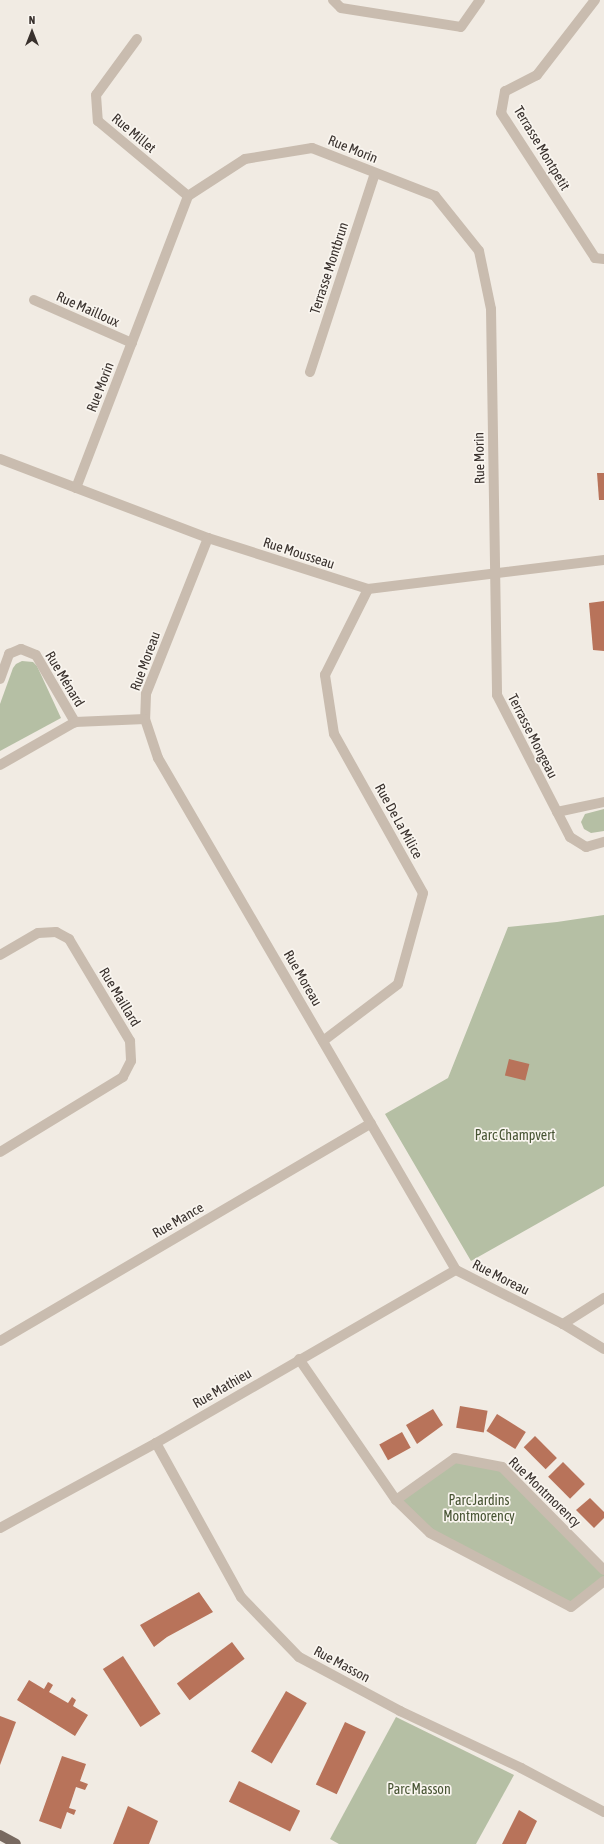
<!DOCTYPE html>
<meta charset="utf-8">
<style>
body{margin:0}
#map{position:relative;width:604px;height:1844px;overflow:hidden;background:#f1ebe3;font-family:"Asap Condensed",sans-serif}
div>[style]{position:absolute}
.green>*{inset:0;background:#b5bfa4}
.building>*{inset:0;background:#b8735a;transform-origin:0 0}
.minor>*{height:10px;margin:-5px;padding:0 5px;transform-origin:5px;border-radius:5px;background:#c9bcaf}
.major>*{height:10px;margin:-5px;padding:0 5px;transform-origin:5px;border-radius:5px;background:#786960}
span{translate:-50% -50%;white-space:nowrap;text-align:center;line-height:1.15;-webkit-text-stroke:3.5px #f9f5ef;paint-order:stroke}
.street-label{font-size:14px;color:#39312d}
.park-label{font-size:14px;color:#475433}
.north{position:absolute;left:12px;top:12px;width:40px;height:40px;-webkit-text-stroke:3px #f9f5ef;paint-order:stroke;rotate:0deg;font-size:11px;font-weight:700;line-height:16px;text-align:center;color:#39312d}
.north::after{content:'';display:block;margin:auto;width:14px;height:18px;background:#39312d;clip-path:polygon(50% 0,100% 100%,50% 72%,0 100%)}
</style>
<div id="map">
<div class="green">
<i style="clip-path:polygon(22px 661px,33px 662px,37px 666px,61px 718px,0 751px,0 704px,13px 668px,16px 664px)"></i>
<i style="clip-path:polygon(604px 809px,604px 831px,591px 833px,584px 829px,581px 822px,585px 814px)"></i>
<i style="clip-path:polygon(604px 915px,604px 1186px,471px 1261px,385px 1114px,448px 1078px,508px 927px,557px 922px)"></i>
<i style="clip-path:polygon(455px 1458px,502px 1467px,604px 1570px,604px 1581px,571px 1607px,430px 1533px,396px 1500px)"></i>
<i style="clip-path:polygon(396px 1717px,514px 1775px,476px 1844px,339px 1844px,330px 1839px)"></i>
</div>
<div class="building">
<i style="clip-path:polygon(597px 473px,604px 473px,604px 500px,599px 500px)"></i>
<i style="clip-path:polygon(604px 601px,604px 651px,593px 650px,589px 603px)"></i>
<i style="left:509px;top:1059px;width:21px;height:17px;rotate:14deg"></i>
<i style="left:460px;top:1406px;width:28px;height:22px;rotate:10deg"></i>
<i style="clip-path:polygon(433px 1409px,443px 1425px,417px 1444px,406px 1425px)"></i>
<i style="left:497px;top:1414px;width:34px;height:20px;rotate:32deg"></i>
<i style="left:402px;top:1432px;width:18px;height:26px;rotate:61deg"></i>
<i style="left:535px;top:1436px;width:31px;height:16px;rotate:45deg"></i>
<i style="left:563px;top:1462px;width:31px;height:21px;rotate:45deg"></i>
<i style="clip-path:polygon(590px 1498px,604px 1512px,604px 1518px,594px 1528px,576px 1510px)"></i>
<i style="clip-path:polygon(199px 1592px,213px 1612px,167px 1637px,154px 1647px,140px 1625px)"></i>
<i style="left:232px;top:1642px;width:21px;height:69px;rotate:53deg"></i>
<i style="left:123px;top:1656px;width:69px;height:24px;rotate:57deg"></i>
<i style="clip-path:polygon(29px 1680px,44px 1689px,48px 1682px,50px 1683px,53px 1685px,49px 1692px,68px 1703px,72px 1697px,76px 1700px,73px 1706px,88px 1715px,75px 1736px,17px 1700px)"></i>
<i style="left:286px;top:1691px;width:24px;height:70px;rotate:30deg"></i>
<i style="clip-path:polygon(0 1716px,16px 1722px,0 1765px)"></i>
<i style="left:345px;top:1722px;width:23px;height:69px;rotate:25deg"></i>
<i style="clip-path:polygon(62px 1756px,86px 1764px,80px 1781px,88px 1784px,85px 1790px,76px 1787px,69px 1808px,76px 1810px,74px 1815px,67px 1812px,61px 1829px,39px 1821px)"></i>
<i style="left:239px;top:1781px;width:68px;height:23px;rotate:26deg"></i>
<i style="clip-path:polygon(128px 1806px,158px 1821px,149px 1844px,113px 1844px)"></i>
<i style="clip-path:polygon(519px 1810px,537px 1821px,526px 1844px,502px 1844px)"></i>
</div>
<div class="minor">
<i style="left:333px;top:0;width:11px;rotate:45deg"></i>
<i style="left:341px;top:8px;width:121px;rotate:9deg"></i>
<i style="left:461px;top:27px;width:33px;rotate:-55deg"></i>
<i style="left:595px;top:0;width:95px;rotate:127.7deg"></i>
<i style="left:537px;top:75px;width:36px;rotate:153deg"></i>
<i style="left:505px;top:91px;width:22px;rotate:100deg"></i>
<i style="left:501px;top:113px;width:173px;rotate:57deg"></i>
<i style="left:595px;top:258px;width:9px;rotate:6deg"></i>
<i style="left:137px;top:39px;width:69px;rotate:126.2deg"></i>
<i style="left:96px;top:95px;width:26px;rotate:86deg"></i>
<i style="left:98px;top:121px;width:117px;rotate:39.8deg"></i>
<i style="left:34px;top:300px;width:107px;rotate:23.7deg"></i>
<i style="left:310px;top:372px;width:209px;rotate:-71.9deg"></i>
<i style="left:0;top:459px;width:222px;rotate:20.8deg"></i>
<i style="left:208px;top:538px;width:168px;rotate:17.7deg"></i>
<i style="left:368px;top:589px;width:238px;rotate:-7deg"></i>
<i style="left:76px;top:488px;width:313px;rotate:-69deg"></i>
<i style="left:188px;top:196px;width:68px;rotate:-33deg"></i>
<i style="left:245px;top:159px;width:68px;rotate:-9.3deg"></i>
<i style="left:312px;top:148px;width:132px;rotate:21.3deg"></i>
<i style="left:435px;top:196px;width:70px;rotate:51.3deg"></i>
<i style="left:479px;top:251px;width:59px;rotate:78.3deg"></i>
<i style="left:491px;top:309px;width:386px;rotate:89.1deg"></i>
<i style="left:497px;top:695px;width:160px;rotate:62.8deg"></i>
<i style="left:570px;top:837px;width:19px;rotate:32deg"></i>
<i style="left:586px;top:847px;width:19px;rotate:-16deg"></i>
<i style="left:208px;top:538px;width:168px;rotate:111.7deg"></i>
<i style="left:146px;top:694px;width:25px;rotate:92deg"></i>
<i style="left:145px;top:719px;width:41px;rotate:71.6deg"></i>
<i style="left:158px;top:758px;width:592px;rotate:59.8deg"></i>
<i style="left:456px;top:1270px;width:120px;rotate:26.8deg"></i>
<i style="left:563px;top:1324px;width:48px;rotate:31.4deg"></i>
<i style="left:0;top:679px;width:27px;rotate:-70deg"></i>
<i style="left:9px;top:654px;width:13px;rotate:-23deg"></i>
<i style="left:21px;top:649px;width:16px;rotate:22deg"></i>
<i style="left:36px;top:655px;width:78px;rotate:59.8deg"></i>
<i style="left:0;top:765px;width:86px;rotate:-29.8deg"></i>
<i style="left:75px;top:722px;width:70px;rotate:-2.5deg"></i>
<i style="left:557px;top:812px;width:48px;rotate:-12deg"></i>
<i style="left:0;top:955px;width:44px;rotate:-30.1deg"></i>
<i style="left:38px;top:933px;width:18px;rotate:-3deg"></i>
<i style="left:56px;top:932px;width:15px;rotate:28deg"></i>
<i style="left:69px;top:939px;width:119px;rotate:59.1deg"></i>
<i style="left:130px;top:1041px;width:20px;rotate:87deg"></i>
<i style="left:131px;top:1061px;width:18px;rotate:117deg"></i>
<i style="left:123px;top:1077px;width:144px;rotate:148.6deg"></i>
<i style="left:323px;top:1041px;width:94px;rotate:-37.2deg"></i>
<i style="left:398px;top:984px;width:94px;rotate:-74.6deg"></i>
<i style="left:423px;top:893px;width:182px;rotate:-119.2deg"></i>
<i style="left:334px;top:734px;width:60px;rotate:-98.7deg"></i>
<i style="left:325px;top:675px;width:96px;rotate:-63.4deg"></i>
<i style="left:563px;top:1324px;width:49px;rotate:-32.4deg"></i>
<i style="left:0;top:1341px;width:430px;rotate:-30.4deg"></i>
<i style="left:299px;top:1359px;width:171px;rotate:55.5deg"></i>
<i style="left:396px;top:1500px;width:47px;rotate:44.1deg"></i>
<i style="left:430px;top:1533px;width:159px;rotate:27.7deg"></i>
<i style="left:571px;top:1607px;width:42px;rotate:-38.2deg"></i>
<i style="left:156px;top:1443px;width:176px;rotate:61.1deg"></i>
<i style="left:241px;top:1597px;width:83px;rotate:46deg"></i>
<i style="left:299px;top:1657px;width:115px;rotate:28.1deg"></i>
<i style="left:400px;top:1711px;width:134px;rotate:25.2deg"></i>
<i style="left:521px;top:1768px;width:94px;rotate:27.9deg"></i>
<i style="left:396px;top:1500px;width:72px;rotate:-35.4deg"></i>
<i style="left:455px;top:1458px;width:48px;rotate:10.8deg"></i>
<i style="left:502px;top:1467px;width:145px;rotate:45.3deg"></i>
<i style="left:0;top:1528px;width:178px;rotate:-28.6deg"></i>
<i style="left:156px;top:1443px;width:346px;rotate:-30deg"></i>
</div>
<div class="major">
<i style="left:0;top:1835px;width:18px;rotate:29deg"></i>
</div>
<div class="street-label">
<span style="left:134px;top:133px;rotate:40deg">Rue Millet</span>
<span style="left:542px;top:148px;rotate:59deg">Terrasse Montpetit</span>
<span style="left:353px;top:149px;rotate:22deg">Rue Morin</span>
<span style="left:329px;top:268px;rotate:-72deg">Terrasse Montbrun</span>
<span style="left:88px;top:309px;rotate:24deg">Rue Mailloux</span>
<span style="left:100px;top:387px;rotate:-69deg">Rue Morin</span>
<span style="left:479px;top:458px;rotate:-91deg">Rue Morin</span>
<span style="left:299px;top:553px;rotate:18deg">Rue Mousseau</span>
<span style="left:145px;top:661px;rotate:-70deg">Rue Moreau</span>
<span style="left:65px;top:679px;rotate:59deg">Rue Ménard</span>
<span style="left:533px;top:736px;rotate:63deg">Terrasse Mongeau</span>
<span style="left:399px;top:821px;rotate:61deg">Rue De La Milice</span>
<span style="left:303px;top:978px;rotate:60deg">Rue Moreau</span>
<span style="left:120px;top:997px;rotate:59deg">Rue Maillard</span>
<span style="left:178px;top:1220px;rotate:-30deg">Rue Mance</span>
<span style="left:501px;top:1277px;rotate:27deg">Rue Moreau</span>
<span style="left:222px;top:1388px;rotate:-30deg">Rue Mathieu</span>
<span style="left:545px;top:1492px;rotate:44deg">Rue Montmorency</span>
<span style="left:342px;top:1664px;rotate:28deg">Rue Masson</span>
</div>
<div class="park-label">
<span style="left:515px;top:1135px">Parc Champvert</span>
<span style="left:479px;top:1508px">Parc Jardins<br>Montmorency</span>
<span style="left:419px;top:1789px">Parc Masson</span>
</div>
<div class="north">N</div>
</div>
